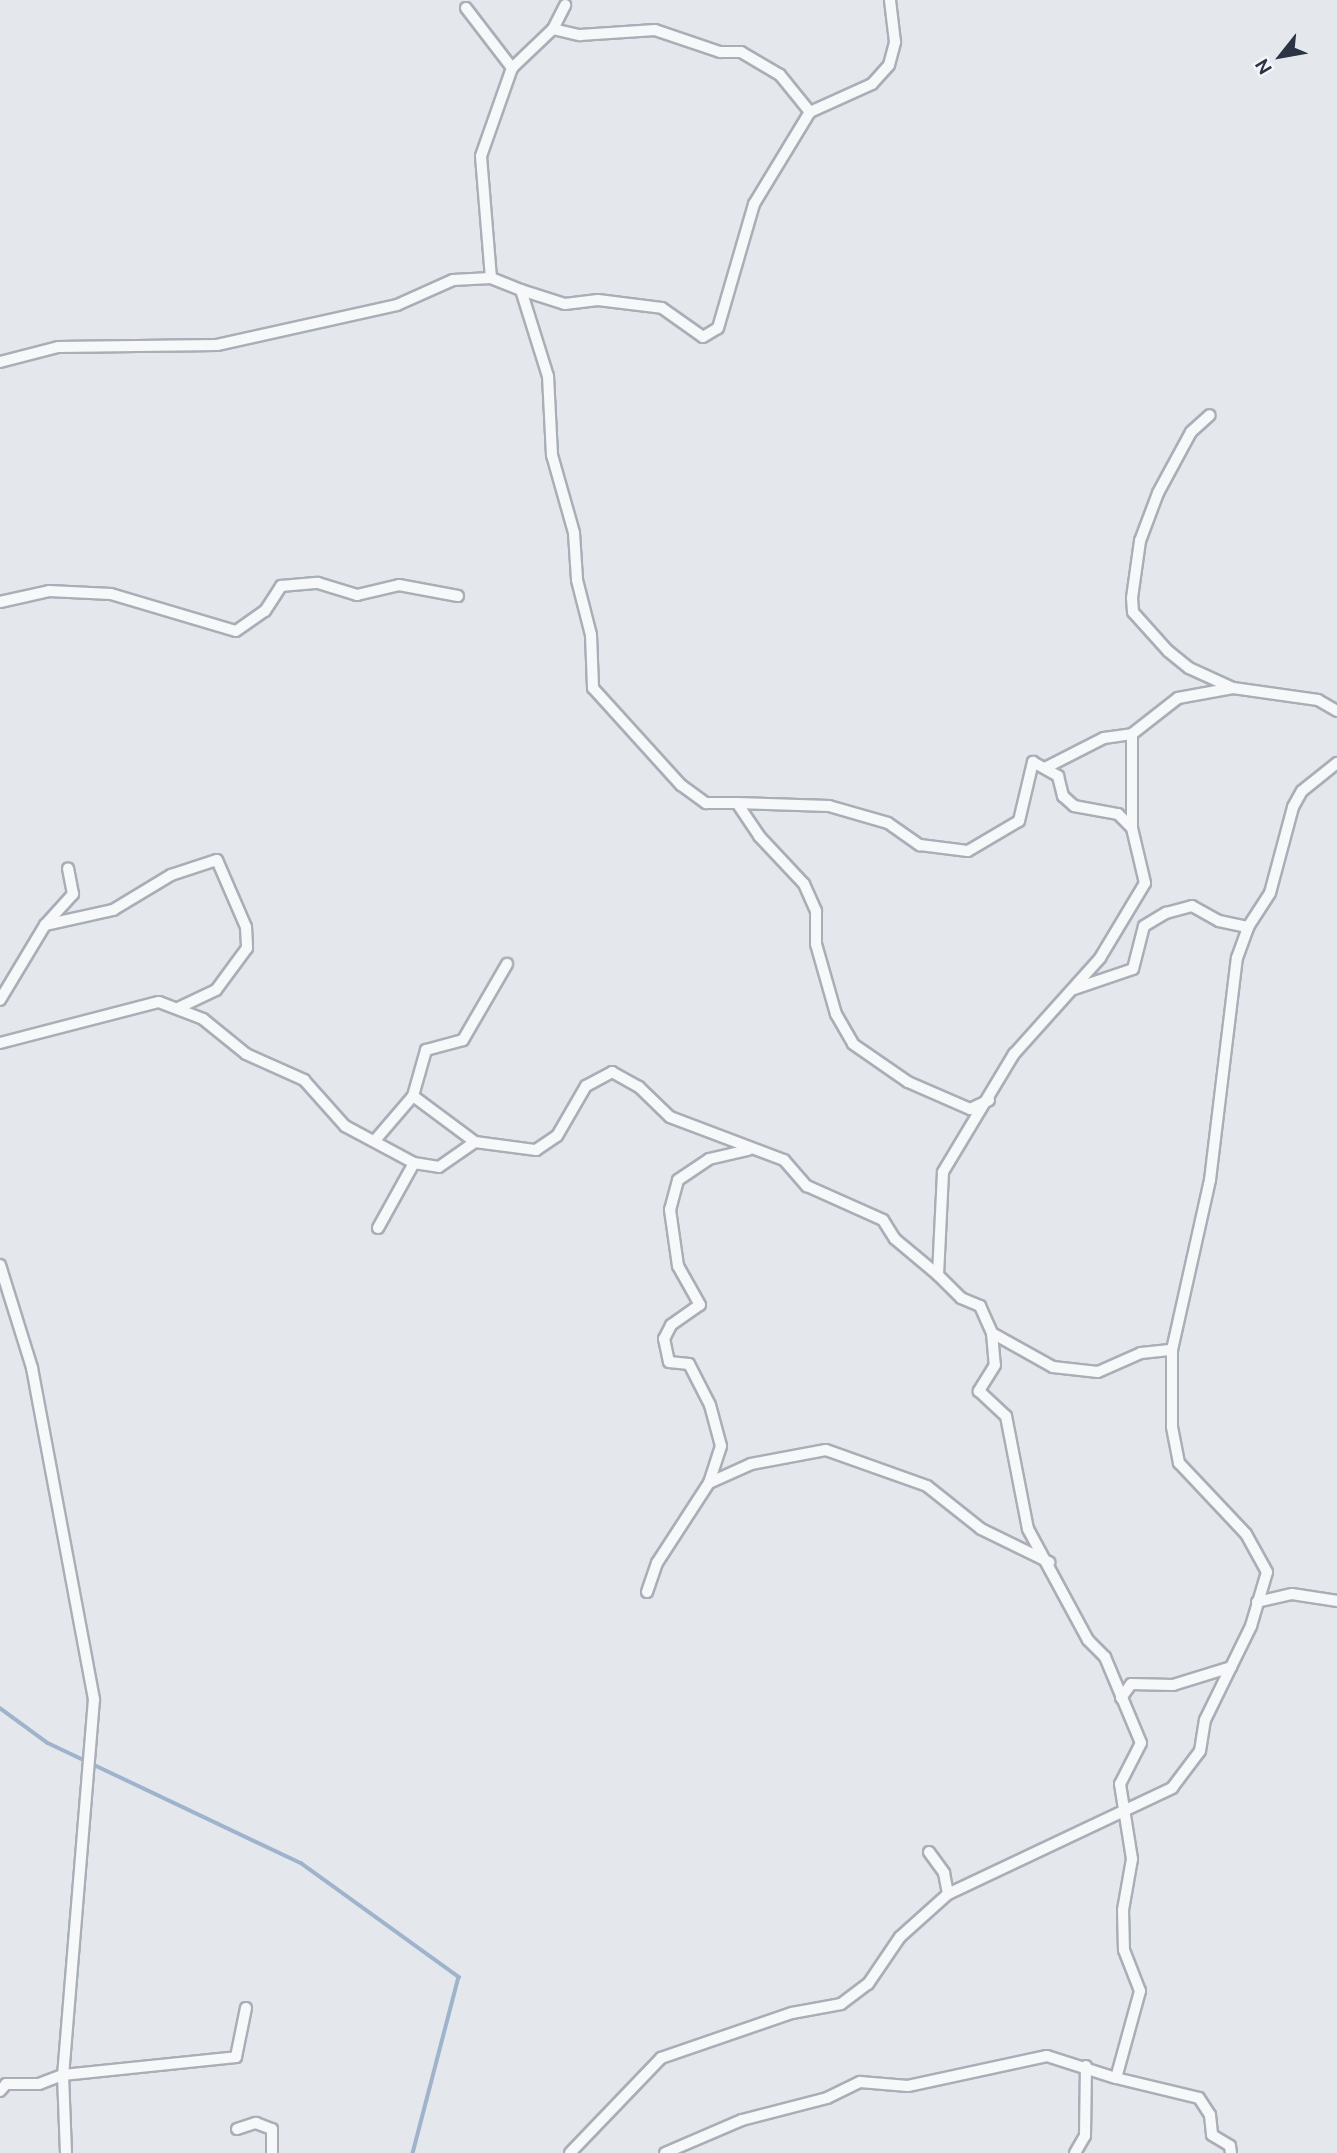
<!DOCTYPE html>
<style>
body{margin:0}
#map{position:relative;width:1337px;height:2153px;overflow:hidden;background:#e4e7ec;font-family:Ubuntu,sans-serif}
div>[style]{position:absolute}
.stream>*{height:3.5px;margin:-1.75px;padding:0 1.75px;transform-origin:1.75px;border-radius:1.75px;background:#9fb4cc}
.roads{filter:drop-shadow(2px 0 #a9aeb7) drop-shadow(-2px 0 #a9aeb7) drop-shadow(0 2px #a9aeb7) drop-shadow(0 -2px #a9aeb7)}
.street>*{height:10px;margin:-5px;padding:0 5px;transform-origin:5px;border-radius:5px;background:#f7f8fa}
span{translate:-50% -50%;white-space:nowrap;text-align:center;line-height:1.15;-webkit-text-stroke:7px #f4f6f9;paint-order:stroke}
.north{position:absolute;left:1246px;top:21px;width:70px;height:70px;-webkit-text-stroke:5px #f4f6f9;paint-order:stroke;rotate:239deg;font-size:19px;font-weight:700;line-height:28px;text-align:center;color:#2b3445}
.north::after{content:'';display:block;margin:auto;width:24px;height:32px;background:#2b3445;clip-path:polygon(50% 0,100% 100%,50% 72%,0 100%)}
</style>
<div id="map">
<div class="stream">
<i style="left:0;top:1708px;width:59px;rotate:36.1deg"></i>
<i style="left:48px;top:1743px;width:280px;rotate:25.4deg"></i>
<i style="left:301px;top:1863px;width:195px;rotate:35.8deg"></i>
<i style="left:459px;top:1977px;width:182px;rotate:104.6deg"></i>
</div>
<div class="roads">
<div class="street">
<i style="left:466px;top:8px;width:76px;rotate:52.5deg"></i>
<i style="left:512px;top:68px;width:57px;rotate:-43.6deg"></i>
<i style="left:553px;top:29px;width:28px;rotate:13deg"></i>
<i style="left:580px;top:35px;width:75px;rotate:-3.8deg"></i>
<i style="left:655px;top:30px;width:69px;rotate:18.7deg"></i>
<i style="left:720px;top:52px;width:21px"></i>
<i style="left:741px;top:52px;width:45px;rotate:30.5deg"></i>
<i style="left:780px;top:75px;width:48px;rotate:51deg"></i>
<i style="left:553px;top:29px;width:27px;rotate:-63deg"></i>
<i style="left:491px;top:278px;width:122px;rotate:-94.7deg"></i>
<i style="left:481px;top:156px;width:93px;rotate:-70.6deg"></i>
<i style="left:521px;top:290px;width:46px;rotate:17.7deg"></i>
<i style="left:565px;top:304px;width:33px;rotate:-7deg"></i>
<i style="left:598px;top:300px;width:64px;rotate:7.1deg"></i>
<i style="left:662px;top:308px;width:50px;rotate:35.3deg"></i>
<i style="left:703px;top:337px;width:17px;rotate:-31deg"></i>
<i style="left:718px;top:328px;width:129px;rotate:-73.8deg"></i>
<i style="left:754px;top:204px;width:108px;rotate:-58.7deg"></i>
<i style="left:810px;top:112px;width:68px;rotate:-24.3deg"></i>
<i style="left:872px;top:84px;width:25px;rotate:-48deg"></i>
<i style="left:889px;top:65px;width:24px;rotate:-75deg"></i>
<i style="left:895px;top:42px;width:42px;rotate:-96.8deg"></i>
<i style="left:0;top:362px;width:60px;rotate:-14.5deg"></i>
<i style="left:58px;top:347px;width:159px;rotate:-0.7deg"></i>
<i style="left:217px;top:345px;width:184px;rotate:-12.5deg"></i>
<i style="left:397px;top:305px;width:61px;rotate:-24.1deg"></i>
<i style="left:453px;top:280px;width:38px;rotate:-3deg"></i>
<i style="left:491px;top:278px;width:32px;rotate:22deg"></i>
<i style="left:521px;top:290px;width:90px;rotate:72.6deg"></i>
<i style="left:548px;top:376px;width:79px;rotate:87.1deg"></i>
<i style="left:552px;top:455px;width:81px;rotate:74.2deg"></i>
<i style="left:574px;top:533px;width:47px;rotate:86.3deg"></i>
<i style="left:577px;top:580px;width:57px;rotate:75.7deg"></i>
<i style="left:591px;top:635px;width:53px;rotate:87.8deg"></i>
<i style="left:593px;top:688px;width:131px;rotate:47.8deg"></i>
<i style="left:681px;top:785px;width:31px;rotate:36deg"></i>
<i style="left:706px;top:803px;width:31px"></i>
<i style="left:737px;top:803px;width:40px;rotate:56deg"></i>
<i style="left:759px;top:836px;width:66px;rotate:46.8deg"></i>
<i style="left:804px;top:884px;width:30px;rotate:66deg"></i>
<i style="left:816px;top:911px;width:33px;rotate:90deg"></i>
<i style="left:816px;top:944px;width:73px;rotate:74.1deg"></i>
<i style="left:836px;top:1014px;width:34px;rotate:60deg"></i>
<i style="left:853px;top:1044px;width:67px;rotate:34.6deg"></i>
<i style="left:908px;top:1082px;width:68px;rotate:23.5deg"></i>
<i style="left:970px;top:1109px;width:21px;rotate:-25deg"></i>
<i style="left:0;top:602px;width:50px;rotate:-12.7deg"></i>
<i style="left:49px;top:591px;width:62px;rotate:2.8deg"></i>
<i style="left:111px;top:594px;width:130px;rotate:16.5deg"></i>
<i style="left:236px;top:631px;width:35px;rotate:-35deg"></i>
<i style="left:265px;top:611px;width:30px;rotate:-57deg"></i>
<i style="left:281px;top:586px;width:37px;rotate:-5deg"></i>
<i style="left:318px;top:583px;width:41px;rotate:17.1deg"></i>
<i style="left:357px;top:595px;width:43px;rotate:-13.4deg"></i>
<i style="left:399px;top:585px;width:60px;rotate:10.6deg"></i>
<i style="left:1233px;top:688px;width:86px;rotate:8deg"></i>
<i style="left:1318px;top:700px;width:22px;rotate:30deg"></i>
<i style="left:1045px;top:768px;width:66px;rotate:-27deg"></i>
<i style="left:1104px;top:738px;width:28px;rotate:-8deg"></i>
<i style="left:737px;top:803px;width:92px;rotate:1.9deg"></i>
<i style="left:829px;top:806px;width:61px;rotate:16.1deg"></i>
<i style="left:888px;top:823px;width:39px;rotate:35deg"></i>
<i style="left:920px;top:845px;width:48px;rotate:7.1deg"></i>
<i style="left:968px;top:851px;width:59px;rotate:-30.5deg"></i>
<i style="left:1019px;top:821px;width:61px;rotate:-76.7deg"></i>
<i style="left:1033px;top:762px;width:29px;rotate:29deg"></i>
<i style="left:1058px;top:776px;width:21px;rotate:76deg"></i>
<i style="left:1063px;top:796px;width:15px;rotate:42deg"></i>
<i style="left:1074px;top:806px;width:45px;rotate:10.3deg"></i>
<i style="left:1118px;top:814px;width:20px;rotate:45deg"></i>
<i style="left:45px;top:925px;width:42px;rotate:-47.9deg"></i>
<i style="left:73px;top:894px;width:26px;rotate:-101deg"></i>
<i style="left:1074px;top:989px;width:62px;rotate:-18.7deg"></i>
<i style="left:1133px;top:969px;width:44px;rotate:-75.7deg"></i>
<i style="left:1144px;top:926px;width:26px;rotate:-31deg"></i>
<i style="left:1166px;top:913px;width:27px;rotate:-15deg"></i>
<i style="left:1192px;top:906px;width:31px;rotate:29deg"></i>
<i style="left:1219px;top:921px;width:30px;rotate:12deg"></i>
<i style="left:0;top:1000px;width:87px;rotate:-59deg"></i>
<i style="left:45px;top:925px;width:70px;rotate:-12.4deg"></i>
<i style="left:113px;top:910px;width:68px;rotate:-31.1deg"></i>
<i style="left:171px;top:875px;width:48px;rotate:-18.1deg"></i>
<i style="left:217px;top:860px;width:73px;rotate:66.6deg"></i>
<i style="left:246px;top:927px;width:21px;rotate:87deg"></i>
<i style="left:247px;top:948px;width:52px;rotate:126.4deg"></i>
<i style="left:216px;top:990px;width:42px;rotate:154.7deg"></i>
<i style="left:0;top:1043px;width:164px;rotate:-14.5deg"></i>
<i style="left:159px;top:1002px;width:47px;rotate:21.1deg"></i>
<i style="left:203px;top:1019px;width:55px;rotate:39.1deg"></i>
<i style="left:246px;top:1054px;width:64px;rotate:24.1deg"></i>
<i style="left:304px;top:1080px;width:62px;rotate:48.3deg"></i>
<i style="left:345px;top:1126px;width:78px;rotate:28.2deg"></i>
<i style="left:377px;top:1138px;width:55px;rotate:-49.4deg"></i>
<i style="left:475px;top:1142px;width:77px;rotate:-143.4deg"></i>
<i style="left:413px;top:1096px;width:48px;rotate:-74.2deg"></i>
<i style="left:426px;top:1050px;width:38px;rotate:-15deg"></i>
<i style="left:463px;top:1040px;width:88px;rotate:-59.9deg"></i>
<i style="left:378px;top:1228px;width:74px;rotate:-61deg"></i>
<i style="left:414px;top:1163px;width:25px;rotate:9deg"></i>
<i style="left:439px;top:1167px;width:44px;rotate:-34.8deg"></i>
<i style="left:475px;top:1142px;width:62px;rotate:7.5deg"></i>
<i style="left:536px;top:1150px;width:25px;rotate:-34deg"></i>
<i style="left:557px;top:1136px;width:58px;rotate:-59.9deg"></i>
<i style="left:586px;top:1086px;width:30px;rotate:-28deg"></i>
<i style="left:612px;top:1072px;width:31px;rotate:29deg"></i>
<i style="left:639px;top:1087px;width:43px;rotate:44.1deg"></i>
<i style="left:670px;top:1117px;width:122px;rotate:20.7deg"></i>
<i style="left:784px;top:1160px;width:35px;rotate:49deg"></i>
<i style="left:807px;top:1186px;width:83px;rotate:24.1deg"></i>
<i style="left:883px;top:1220px;width:22px;rotate:58deg"></i>
<i style="left:895px;top:1239px;width:56px;rotate:39.9deg"></i>
<i style="left:938px;top:1275px;width:103px;rotate:-87.2deg"></i>
<i style="left:943px;top:1172px;width:138px;rotate:-59deg"></i>
<i style="left:1014px;top:1054px;width:129px;rotate:-48.1deg"></i>
<i style="left:1100px;top:958px;width:87px;rotate:-59deg"></i>
<i style="left:1145px;top:883px;width:57px;rotate:-103.3deg"></i>
<i style="left:1132px;top:828px;width:94px;rotate:-90deg"></i>
<i style="left:1132px;top:734px;width:58px;rotate:-38deg"></i>
<i style="left:1178px;top:698px;width:56px;rotate:-10.3deg"></i>
<i style="left:1233px;top:688px;width:48px;rotate:-155.6deg"></i>
<i style="left:1189px;top:668px;width:27px;rotate:-141deg"></i>
<i style="left:1168px;top:651px;width:52px;rotate:-131.9deg"></i>
<i style="left:1133px;top:612px;width:14px;rotate:-94deg"></i>
<i style="left:1132px;top:598px;width:58px;rotate:-82deg"></i>
<i style="left:1140px;top:541px;width:51px;rotate:-69.4deg"></i>
<i style="left:1158px;top:493px;width:69px;rotate:-61.6deg"></i>
<i style="left:1191px;top:432px;width:25px;rotate:-42deg"></i>
<i style="left:0;top:1265px;width:108px;rotate:72.7deg"></i>
<i style="left:32px;top:1368px;width:337px;rotate:79.4deg"></i>
<i style="left:94px;top:1699px;width:377px;rotate:94.7deg"></i>
<i style="left:63px;top:2075px;width:78px;rotate:87.8deg"></i>
<i style="left:938px;top:1275px;width:33px;rotate:45deg"></i>
<i style="left:961px;top:1298px;width:21px;rotate:23deg"></i>
<i style="left:980px;top:1306px;width:30px;rotate:66deg"></i>
<i style="left:992px;top:1333px;width:32px;rotate:85deg"></i>
<i style="left:995px;top:1365px;width:31px;rotate:122deg"></i>
<i style="left:979px;top:1391px;width:37px;rotate:43deg"></i>
<i style="left:1006px;top:1416px;width:115px;rotate:79deg"></i>
<i style="left:1028px;top:1529px;width:126px;rotate:61.6deg"></i>
<i style="left:1088px;top:1640px;width:24px;rotate:45deg"></i>
<i style="left:1105px;top:1657px;width:93px;rotate:67.3deg"></i>
<i style="left:1141px;top:1743px;width:46px;rotate:117.1deg"></i>
<i style="left:1120px;top:1784px;width:76px;rotate:80.9deg"></i>
<i style="left:1132px;top:1859px;width:52px;rotate:100deg"></i>
<i style="left:1123px;top:1910px;width:40px;rotate:88.6deg"></i>
<i style="left:1124px;top:1950px;width:44px;rotate:68.7deg"></i>
<i style="left:1140px;top:1991px;width:90px;rotate:105.4deg"></i>
<i style="left:1116px;top:2078px;width:85px;rotate:13.5deg"></i>
<i style="left:1199px;top:2098px;width:20px;rotate:57deg"></i>
<i style="left:1210px;top:2115px;width:20px;rotate:84deg"></i>
<i style="left:1212px;top:2135px;width:21px;rotate:31deg"></i>
<i style="left:1230px;top:2146px;width:7px;rotate:82deg"></i>
<i style="left:992px;top:1333px;width:70px;rotate:29.1deg"></i>
<i style="left:1053px;top:1367px;width:45px;rotate:6.3deg"></i>
<i style="left:1098px;top:1372px;width:47px;rotate:-23.8deg"></i>
<i style="left:1141px;top:1353px;width:31px;rotate:-6deg"></i>
<i style="left:709px;top:1483px;width:39px;rotate:-72deg"></i>
<i style="left:721px;top:1446px;width:42px;rotate:-105deg"></i>
<i style="left:710px;top:1405px;width:46px;rotate:-117.1deg"></i>
<i style="left:689px;top:1364px;width:20px;rotate:-174deg"></i>
<i style="left:669px;top:1362px;width:24px;rotate:-102deg"></i>
<i style="left:664px;top:1339px;width:16px;rotate:-63deg"></i>
<i style="left:671px;top:1325px;width:35px;rotate:-35deg"></i>
<i style="left:700px;top:1305px;width:45px;rotate:-119.4deg"></i>
<i style="left:678px;top:1266px;width:57px;rotate:-98.1deg"></i>
<i style="left:670px;top:1210px;width:31px;rotate:-75deg"></i>
<i style="left:678px;top:1180px;width:37px;rotate:-34deg"></i>
<i style="left:709px;top:1159px;width:40px;rotate:-13deg"></i>
<i style="left:647px;top:1592px;width:31px;rotate:-71deg"></i>
<i style="left:657px;top:1563px;width:95px;rotate:-57deg"></i>
<i style="left:709px;top:1483px;width:46px;rotate:-24.3deg"></i>
<i style="left:751px;top:1464px;width:76px;rotate:-10.6deg"></i>
<i style="left:826px;top:1450px;width:107px;rotate:19.6deg"></i>
<i style="left:927px;top:1486px;width:69px;rotate:38.5deg"></i>
<i style="left:981px;top:1529px;width:76px;rotate:25.9deg"></i>
<i style="left:1257px;top:1602px;width:36px;rotate:-13deg"></i>
<i style="left:1292px;top:1594px;width:46px;rotate:8.8deg"></i>
<i style="left:1121px;top:1698px;width:17px;rotate:-54deg"></i>
<i style="left:1131px;top:1684px;width:42px;rotate:1.4deg"></i>
<i style="left:1173px;top:1685px;width:61px;rotate:-17.2deg"></i>
<i style="left:929px;top:1852px;width:26px;rotate:54deg"></i>
<i style="left:944px;top:1873px;width:21px;rotate:79deg"></i>
<i style="left:0;top:2091px;width:9px;rotate:-49deg"></i>
<i style="left:6px;top:2084px;width:33px"></i>
<i style="left:39px;top:2084px;width:26px;rotate:-21deg"></i>
<i style="left:63px;top:2075px;width:174px;rotate:-5.9deg"></i>
<i style="left:236px;top:2057px;width:50px;rotate:-78.5deg"></i>
<i style="left:237px;top:2129px;width:20px;rotate:-18deg"></i>
<i style="left:256px;top:2123px;width:17px;rotate:21deg"></i>
<i style="left:272px;top:2129px;width:24px;rotate:90deg"></i>
<i style="left:570px;top:2153px;width:132px;rotate:-46.2deg"></i>
<i style="left:661px;top:2058px;width:139px;rotate:-19deg"></i>
<i style="left:792px;top:2013px;width:50px;rotate:-10.4deg"></i>
<i style="left:841px;top:2004px;width:34px;rotate:-37deg"></i>
<i style="left:868px;top:1984px;width:57px;rotate:-55.8deg"></i>
<i style="left:900px;top:1937px;width:64px;rotate:-41.9deg"></i>
<i style="left:948px;top:1894px;width:248px;rotate:-25.3deg"></i>
<i style="left:1172px;top:1788px;width:46px;rotate:-52.9deg"></i>
<i style="left:1200px;top:1751px;width:31px;rotate:-81deg"></i>
<i style="left:1205px;top:1720px;width:105px;rotate:-63.9deg"></i>
<i style="left:1251px;top:1626px;width:56px;rotate:-73.5deg"></i>
<i style="left:1267px;top:1572px;width:43px;rotate:-118.9deg"></i>
<i style="left:1246px;top:1534px;width:98px;rotate:-133.3deg"></i>
<i style="left:1179px;top:1463px;width:37px;rotate:-101deg"></i>
<i style="left:1172px;top:1427px;width:77px;rotate:-90deg"></i>
<i style="left:1172px;top:1350px;width:174px;rotate:-77.4deg"></i>
<i style="left:1210px;top:1180px;width:224px;rotate:-83.1deg"></i>
<i style="left:1237px;top:958px;width:33px;rotate:-70deg"></i>
<i style="left:1248px;top:927px;width:40px;rotate:-57.1deg"></i>
<i style="left:1270px;top:893px;width:89px;rotate:-75deg"></i>
<i style="left:1293px;top:807px;width:18px;rotate:-61deg"></i>
<i style="left:1302px;top:791px;width:45px;rotate:-38.7deg"></i>
<i style="left:665px;top:2153px;width:84px;rotate:-23.2deg"></i>
<i style="left:742px;top:2120px;width:88px;rotate:-14.5deg"></i>
<i style="left:827px;top:2098px;width:37px;rotate:-26deg"></i>
<i style="left:860px;top:2082px;width:48px;rotate:4.8deg"></i>
<i style="left:908px;top:2086px;width:142px;rotate:-12.2deg"></i>
<i style="left:1047px;top:2056px;width:72px;rotate:17.7deg"></i>
<i style="left:1075px;top:2153px;width:20px;rotate:-60deg"></i>
<i style="left:1085px;top:2136px;width:70px;rotate:-89.2deg"></i>
</div>
</div>
<div class="north">N</div>
</div>
